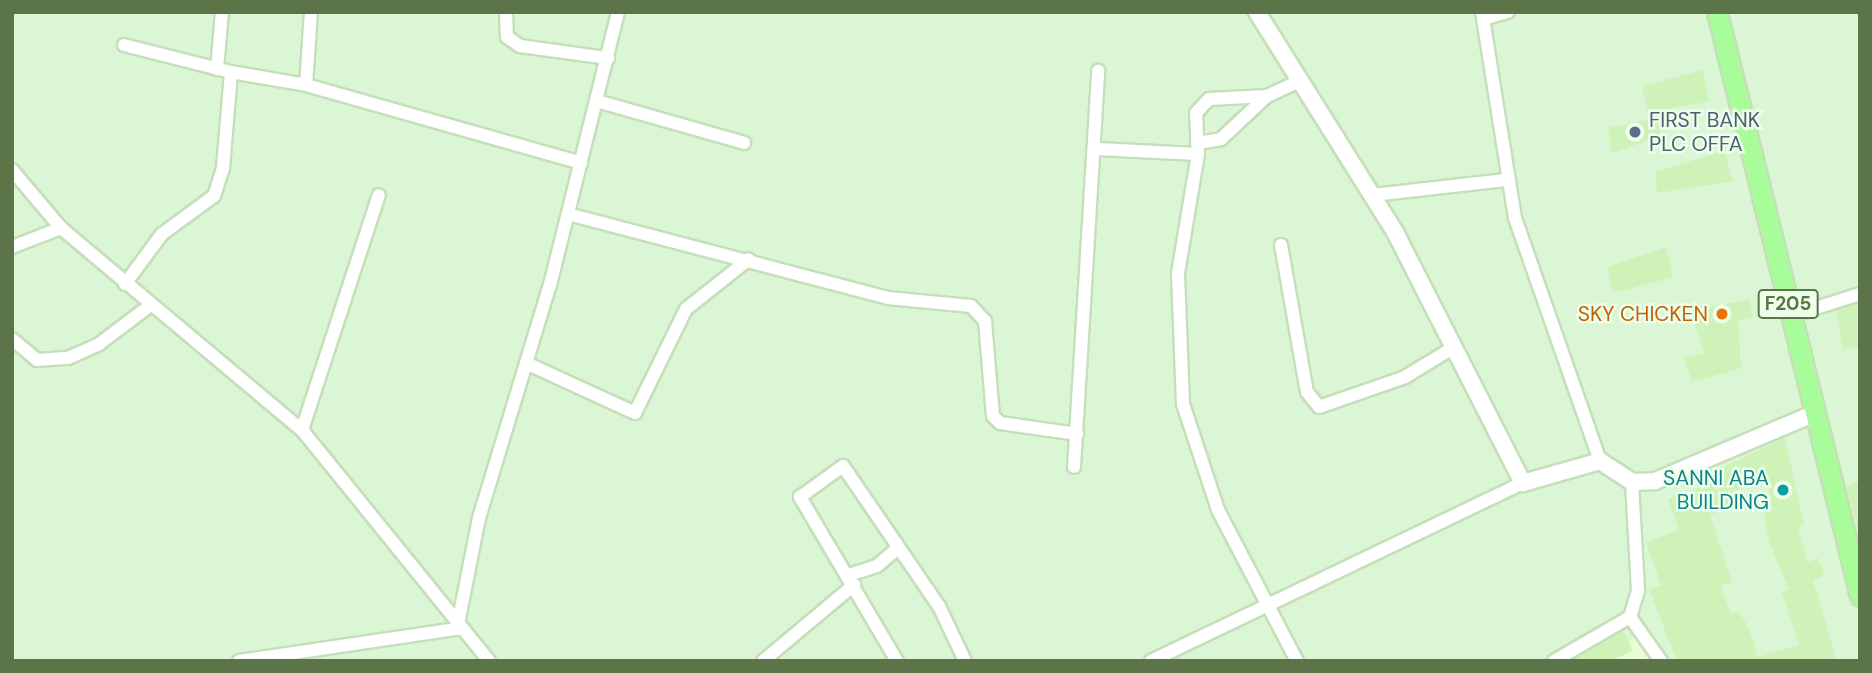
<!DOCTYPE html>
<style>
body{margin:0}
#map{position:relative;width:1872px;height:673px;overflow:hidden;background:#e7fde2;font-family:"DM Sans",sans-serif}
div>[style]{position:absolute}
.residential>*{inset:0;background:#dbf6d4;transform-origin:0 0}
.commercial>*{inset:0;background:#e9fdd6}
.building>*{inset:0;background:#cff2b9}
.roads{filter:drop-shadow(2px 0 #c6dfbb) drop-shadow(-2px 0 #c6dfbb) drop-shadow(0 2px #c6dfbb) drop-shadow(0 -2px #c6dfbb)}
.minor>*{height:12px;margin:-6px;padding:0 6px;transform-origin:6px;border-radius:6px;background:#fff}
.tertiary>*{height:16px;margin:-8px;padding:0 8px;transform-origin:8px;border-radius:8px;background:#fff}
.primary>*{height:19px;margin:-9.5px;padding:0 9.5px;transform-origin:9.5px;border-radius:9.5px;background:#a8fc99}
.dots>*{width:19px;height:19px;translate:-50% -50%;box-sizing:border-box;border:4px solid #edffe9;border-radius:50%}
span{translate:-50% -50%;white-space:nowrap;text-align:center;line-height:1.15;-webkit-text-stroke:5px #edffe9;paint-order:stroke}
.shield-label span{padding:2px 5px;background:#edffe9;border:2px solid;border-radius:5px;-webkit-text-stroke-width:0}
.shield-label{font-size:19px;color:#5b7548;font-weight:700}
.service-label{font-size:21px;color:#4e5e75}
.left{translate:0 -50%;text-align:left}
.food-label{font-size:21px;color:#c56008}
.right{translate:-100% -50%;text-align:right}
.culture-label{font-size:21px;color:#0d838f}
.frame{position:absolute;inset:0;border:14px solid #5b7548;pointer-events:none}
</style>
<div id="map">
<div class="residential">
<i style="left:12px;top:12px;width:1848px;height:649px"></i>
</div>
<div class="commercial">
<i style="clip-path:polygon(1638px 636px,1654px 661px,1591px 661px)"></i>
</div>
<div class="building">
<i style="clip-path:polygon(1703px 70px,1709px 102px,1669px 108px,1656px 145px,1655px 138px,1612px 153px,1608px 128px,1650px 119px,1642px 86px)"></i>
<i style="clip-path:polygon(1724px 151px,1733px 181px,1657px 193px,1655px 172px)"></i>
<i style="clip-path:polygon(1666px 247px,1673px 277px,1613px 293px,1607px 267px)"></i>
<i style="clip-path:polygon(1749px 299px,1753px 317px,1738px 321px,1741px 368px,1692px 382px,1684px 358px,1704px 353px,1691px 311px)"></i>
<i style="clip-path:polygon(1860px 303px,1860px 346px,1843px 350px,1836px 311px)"></i>
<i style="clip-path:polygon(evenodd,1785px 437px,1804px 525px,1798px 527px,1808px 562px,1818px 558px,1825px 575px,1813px 580px,1837px 661px,1677px 661px,1649px 590px,1661px 585px,1646px 542px,1679px 530px,1668px 499px,1707px 484px,1704px 477px,1785px 437px,1766px 477px,1773px 510px,1764px 512px,1769px 542px,1789px 590px,1782px 592px,1799px 645px,1758px 657px,1749px 629px,1739px 611px,1731px 614px,1721px 586px,1732px 582px,1710px 515px,1732px 506px,1727px 495px,1766px 477px)"></i>
<i style="clip-path:polygon(1860px 481px,1860px 531px,1858px 531px,1846px 486px)"></i>
<i style="clip-path:polygon(1623px 631px,1633px 650px,1612px 661px,1572px 661px)"></i>
</div>
<div class="roads">
<div class="minor">
<i style="left:506px;top:12px;width:25px;rotate:88deg"></i>
<i style="left:507px;top:37px;width:16px;rotate:35deg"></i>
<i style="left:520px;top:46px;width:89px;rotate:7.8deg"></i>
<i style="left:1482px;top:12px;width:209px;rotate:80.9deg"></i>
<i style="left:1515px;top:218px;width:257px;rotate:70.7deg"></i>
<i style="left:1483px;top:19px;width:26px;rotate:-16deg"></i>
<i style="left:124px;top:45px;width:110px;rotate:14.2deg"></i>
<i style="left:217px;top:69px;width:57px;rotate:-85deg"></i>
<i style="left:306px;top:85px;width:73px;rotate:-86.1deg"></i>
<i style="left:1267px;top:96px;width:58px;rotate:177deg"></i>
<i style="left:1209px;top:99px;width:19px;rotate:133deg"></i>
<i style="left:1196px;top:113px;width:41px;rotate:87.2deg"></i>
<i style="left:1198px;top:154px;width:122px;rotate:99.5deg"></i>
<i style="left:1178px;top:274px;width:130px;rotate:87.8deg"></i>
<i style="left:1183px;top:404px;width:112px;rotate:71.7deg"></i>
<i style="left:1218px;top:510px;width:170px;rotate:62.4deg"></i>
<i style="left:597px;top:101px;width:153px;rotate:15.9deg"></i>
<i style="left:1197px;top:143px;width:24px;rotate:-9deg"></i>
<i style="left:1221px;top:139px;width:63px;rotate:-43.1deg"></i>
<i style="left:1267px;top:96px;width:38px;rotate:-25deg"></i>
<i style="left:1097px;top:149px;width:101px;rotate:2.8deg"></i>
<i style="left:12px;top:170px;width:76px;rotate:49.8deg"></i>
<i style="left:61px;top:228px;width:314px;rotate:40deg"></i>
<i style="left:302px;top:430px;width:297px;rotate:51deg"></i>
<i style="left:1372px;top:195px;width:135px;rotate:-6.4deg"></i>
<i style="left:568px;top:214px;width:331px;rotate:14.7deg"></i>
<i style="left:888px;top:298px;width:83px;rotate:5.5deg"></i>
<i style="left:971px;top:306px;width:21px;rotate:47deg"></i>
<i style="left:985px;top:321px;width:95px;rotate:85.2deg"></i>
<i style="left:993px;top:416px;width:10px;rotate:45deg"></i>
<i style="left:1000px;top:423px;width:78px;rotate:8.1deg"></i>
<i style="left:1281px;top:245px;width:149px;rotate:80deg"></i>
<i style="left:1307px;top:392px;width:19px;rotate:51deg"></i>
<i style="left:1319px;top:407px;width:91px;rotate:-19.2deg"></i>
<i style="left:1405px;top:377px;width:54px;rotate:-31.3deg"></i>
<i style="left:12px;top:247px;width:53px;rotate:-21.2deg"></i>
<i style="left:125px;top:284px;width:62px;rotate:-53.5deg"></i>
<i style="left:162px;top:234px;width:64px;rotate:-36.2deg"></i>
<i style="left:214px;top:196px;width:29px;rotate:-72deg"></i>
<i style="left:223px;top:168px;width:96px;rotate:-85.2deg"></i>
<i style="left:231px;top:72px;width:76px;rotate:9.8deg"></i>
<i style="left:306px;top:85px;width:286px;rotate:15.8deg"></i>
<i style="left:1791px;top:316px;width:72px;rotate:-17.7deg"></i>
<i style="left:12px;top:339px;width:33px;rotate:40deg"></i>
<i style="left:37px;top:360px;width:31px;rotate:-4deg"></i>
<i style="left:68px;top:358px;width:34px;rotate:-24deg"></i>
<i style="left:99px;top:344px;width:66px;rotate:-37deg"></i>
<i style="left:526px;top:363px;width:120px;rotate:24.6deg"></i>
<i style="left:635px;top:413px;width:116px;rotate:-63.9deg"></i>
<i style="left:686px;top:309px;width:80px;rotate:-38.4deg"></i>
<i style="left:302px;top:430px;width:247px;rotate:-71.9deg"></i>
<i style="left:1074px;top:467px;width:397px;rotate:-86.5deg"></i>
<i style="left:849px;top:575px;width:29px;rotate:-18deg"></i>
<i style="left:877px;top:566px;width:28px;rotate:-41deg"></i>
<i style="left:1630px;top:617px;width:54px;rotate:54.8deg"></i>
<i style="left:457px;top:629px;width:113px;rotate:-78.8deg"></i>
<i style="left:479px;top:518px;width:244px;rotate:-73.1deg"></i>
<i style="left:550px;top:285px;width:281px;rotate:-76deg"></i>
<i style="left:239px;top:661px;width:220px;rotate:-8.4deg"></i>
<i style="left:763px;top:661px;width:119px;rotate:-39.9deg"></i>
<i style="left:897px;top:661px;width:191px;rotate:-120.6deg"></i>
<i style="left:800px;top:497px;width:53px;rotate:-35.8deg"></i>
<i style="left:843px;top:466px;width:170px;rotate:55.6deg"></i>
<i style="left:939px;top:606px;width:61px;rotate:64.7deg"></i>
<i style="left:1151px;top:661px;width:412px;rotate:-25.6deg"></i>
<i style="left:1554px;top:661px;width:88px;rotate:-30.1deg"></i>
<i style="left:1630px;top:617px;width:28px;rotate:-73deg"></i>
<i style="left:1638px;top:590px;width:108px;rotate:-93.2deg"></i>
</div>
<div class="tertiary">
<i style="left:1257px;top:12px;width:260px;rotate:57.9deg"></i>
<i style="left:1395px;top:232px;width:282px;rotate:63deg"></i>
<i style="left:1523px;top:483px;width:80px;rotate:-15.9deg"></i>
<i style="left:1600px;top:461px;width:38px;rotate:33deg"></i>
<i style="left:1632px;top:482px;width:23px;rotate:-2deg"></i>
<i style="left:1655px;top:481px;width:172px;rotate:-23deg"></i>
</div>
<div class="primary">
<i style="left:1717px;top:12px;width:601px;rotate:76.24deg"></i>
</div>
</div>
<div class="dots">
<i style="left:1635px;top:132px;background:#5c6f8a"></i>
<i style="left:1722px;top:314px;background:#e8710a"></i>
<i style="left:1783px;top:490px;background:#0f9aa8"></i>
</div>
<div class="shield-label">
<span style="left:1788px;top:304px">F205</span>
</div>
<div class="service-label">
<span class="left" style="left:1649px;top:132px">FIRST BANK<br>PLC OFFA</span>
</div>
<div class="food-label">
<span class="right" style="left:1708px;top:314px">SKY CHICKEN</span>
</div>
<div class="culture-label">
<span class="right" style="left:1769px;top:490px">SANNI ABA<br>BUILDING</span>
</div>
<div class="frame"></div>
</div>
